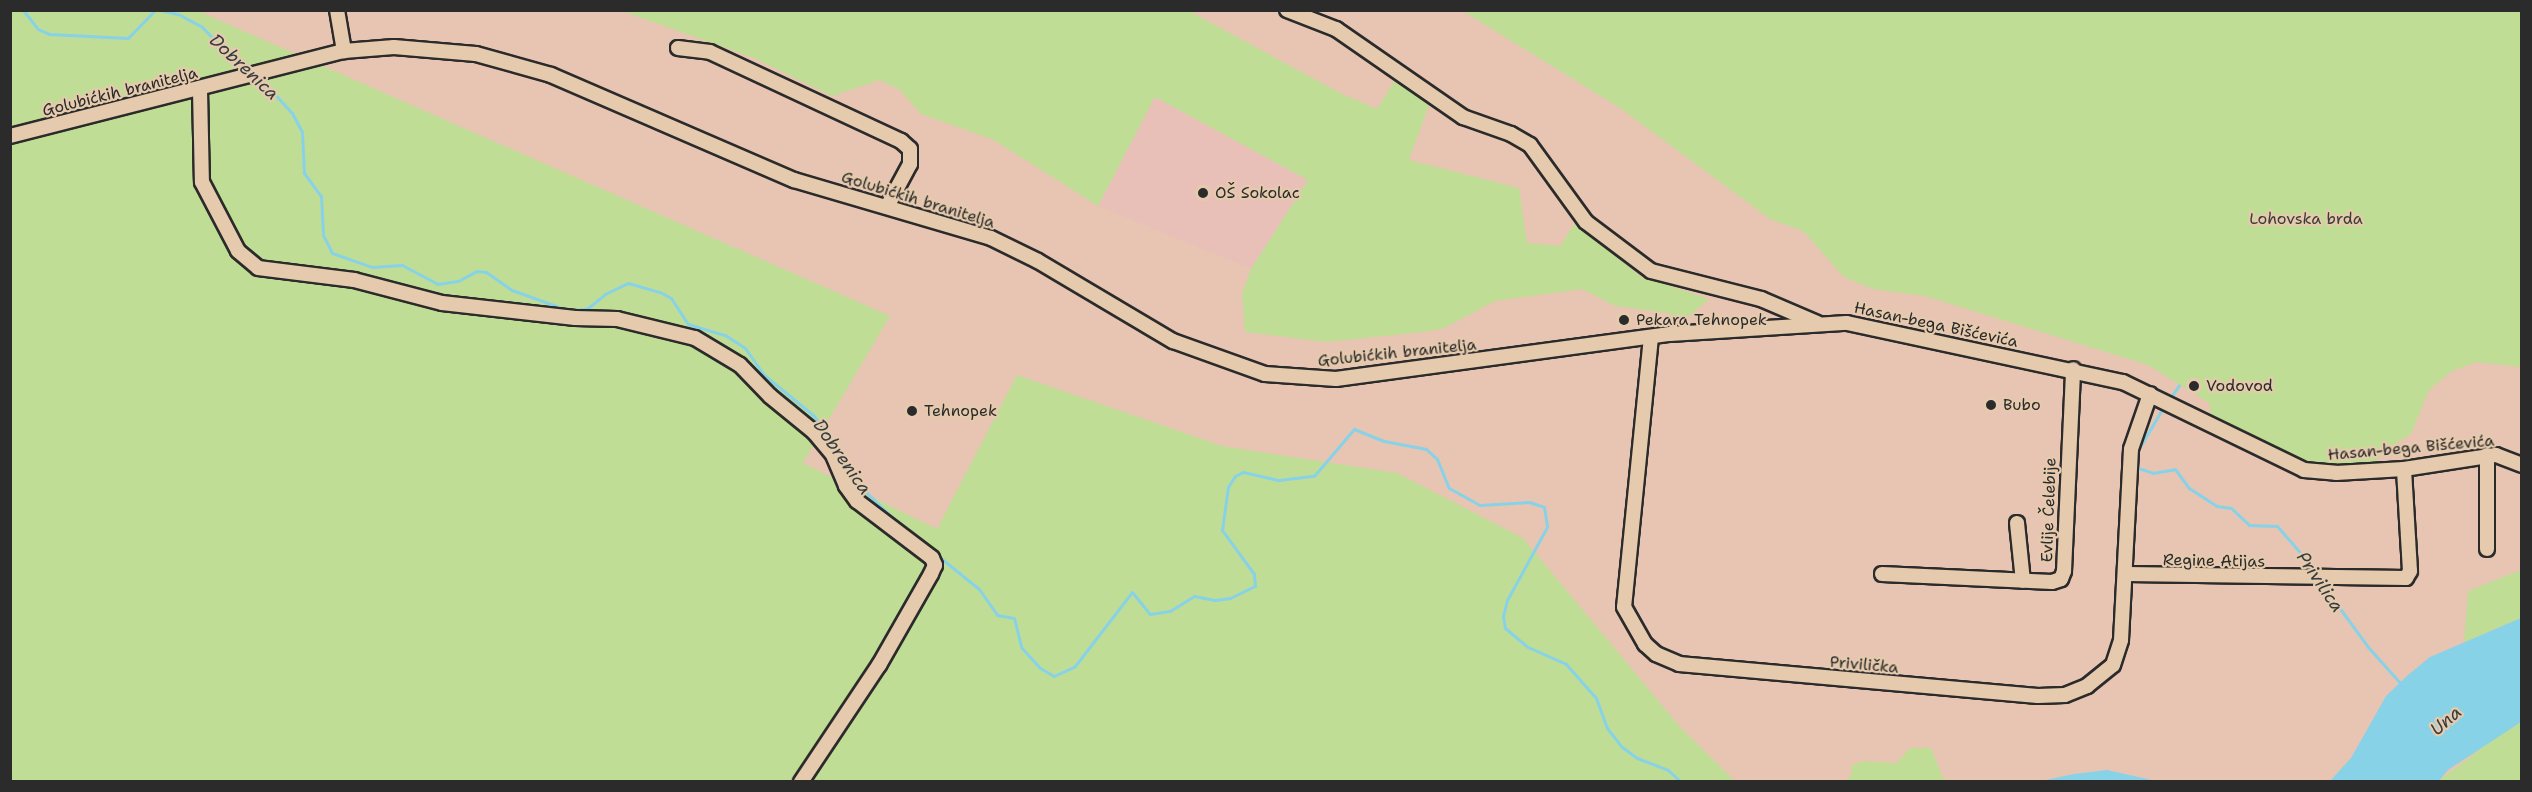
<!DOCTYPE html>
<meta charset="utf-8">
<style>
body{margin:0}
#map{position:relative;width:2532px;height:792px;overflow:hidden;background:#e7c5b2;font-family:"Shantell Sans",sans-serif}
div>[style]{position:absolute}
.built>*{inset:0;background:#e8c0b8}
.green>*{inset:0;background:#c0dd95}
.water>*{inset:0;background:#88d2e8}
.stream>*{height:3px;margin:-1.5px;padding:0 1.5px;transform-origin:1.5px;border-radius:1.5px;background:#88d2e8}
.roads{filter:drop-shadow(2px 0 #2b2b2b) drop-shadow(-2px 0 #2b2b2b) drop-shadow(0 2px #2b2b2b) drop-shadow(0 -2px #2b2b2b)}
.minor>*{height:14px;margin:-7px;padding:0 7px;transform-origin:7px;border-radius:7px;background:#e6caad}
.dots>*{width:16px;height:16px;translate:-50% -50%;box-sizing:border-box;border:3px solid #e6caad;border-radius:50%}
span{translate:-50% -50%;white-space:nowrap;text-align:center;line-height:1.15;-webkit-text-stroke:4.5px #e6caad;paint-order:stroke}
.street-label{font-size:16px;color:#2b2b2b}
.poi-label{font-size:16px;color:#2b2b2b}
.left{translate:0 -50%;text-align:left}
.park-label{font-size:16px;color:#3a3d36}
.water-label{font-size:18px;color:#343c3e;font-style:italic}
.frame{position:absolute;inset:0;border:12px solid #2b2b2b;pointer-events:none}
</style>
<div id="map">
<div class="built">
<i style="clip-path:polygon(1155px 97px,1309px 180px,1251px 269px,1098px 206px)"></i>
</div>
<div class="green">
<i style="clip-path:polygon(196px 10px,890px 316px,803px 463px,937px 529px,1017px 375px,1222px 446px,1397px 473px,1523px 538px,1681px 728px,1735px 781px,11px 782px,11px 11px)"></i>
<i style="clip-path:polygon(622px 11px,1189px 11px,1344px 95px,1377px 109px,1395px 80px,1430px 102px,1409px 160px,1519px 188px,1527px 243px,1560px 246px,1575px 223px,1640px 276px,1709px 299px,1680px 324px,1669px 313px,1615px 306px,1582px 289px,1495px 301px,1442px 329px,1414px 333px,1326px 342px,1245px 332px,1242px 294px,1251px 269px,1308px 180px,1155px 97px,1098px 206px,994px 140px,921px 114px,900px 90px,880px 80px,832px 96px,754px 58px)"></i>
<i style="clip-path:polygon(1463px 11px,2521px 11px,2521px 367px,2477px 362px,2452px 371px,2429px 390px,2411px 434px,2385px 450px,2368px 471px,2320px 472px,2213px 428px,2209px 403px,2148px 365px,1925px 296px,1873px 289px,1844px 277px,1803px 231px,1770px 219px,1620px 108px)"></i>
<i style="clip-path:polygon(2521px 570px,2521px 618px,2464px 642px,2468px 591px)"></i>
<i style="clip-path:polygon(2521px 722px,2521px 781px,2437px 782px,2506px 730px)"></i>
<i style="clip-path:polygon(1910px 748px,1931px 748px,1943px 778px,1949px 781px,1846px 781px,1852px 774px,1851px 766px,1863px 761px,1897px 763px)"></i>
</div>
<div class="water">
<i style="clip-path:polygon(2521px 618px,2521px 722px,2448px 770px,2439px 781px,2330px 781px,2351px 758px,2386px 696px,2408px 675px,2430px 657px)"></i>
<i style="clip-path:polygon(2107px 770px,2156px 781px,2041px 781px,2074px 774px)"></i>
</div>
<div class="stream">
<i style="left:23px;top:10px;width:24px;rotate:52deg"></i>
<i style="left:38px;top:29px;width:12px;rotate:24deg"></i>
<i style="left:49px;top:34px;width:79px;rotate:2.9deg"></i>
<i style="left:128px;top:38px;width:39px;rotate:-46deg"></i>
<i style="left:160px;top:10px;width:18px;rotate:13deg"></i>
<i style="left:178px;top:14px;width:27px;rotate:28deg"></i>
<i style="left:202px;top:27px;width:52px;rotate:45.8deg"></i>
<i style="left:238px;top:64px;width:14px;rotate:25deg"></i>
<i style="left:260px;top:78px;width:47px;rotate:47.6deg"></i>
<i style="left:292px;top:113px;width:21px;rotate:62deg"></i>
<i style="left:302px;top:132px;width:41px;rotate:87.2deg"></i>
<i style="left:304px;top:173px;width:29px;rotate:54deg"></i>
<i style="left:321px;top:196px;width:39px;rotate:87deg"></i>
<i style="left:323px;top:235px;width:20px;rotate:63deg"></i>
<i style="left:332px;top:253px;width:42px;rotate:19.3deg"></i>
<i style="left:372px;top:267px;width:30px;rotate:-4deg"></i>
<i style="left:402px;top:265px;width:40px;rotate:28deg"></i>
<i style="left:437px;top:284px;width:21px;rotate:-8deg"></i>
<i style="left:458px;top:281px;width:21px;rotate:-28deg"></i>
<i style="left:477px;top:271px;width:9px;rotate:6deg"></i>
<i style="left:486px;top:272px;width:32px;rotate:35deg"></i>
<i style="left:512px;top:290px;width:62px;rotate:19.9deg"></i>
<i style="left:570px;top:311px;width:18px;rotate:-9deg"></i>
<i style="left:588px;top:308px;width:22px;rotate:-39deg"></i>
<i style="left:605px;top:294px;width:25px;rotate:-26deg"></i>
<i style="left:628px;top:283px;width:33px;rotate:16deg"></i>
<i style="left:660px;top:292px;width:13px;rotate:29deg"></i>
<i style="left:671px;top:298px;width:31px;rotate:57deg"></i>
<i style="left:688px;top:324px;width:39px;rotate:17deg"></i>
<i style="left:725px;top:335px;width:24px;rotate:33deg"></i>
<i style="left:745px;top:348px;width:32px;rotate:55deg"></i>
<i style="left:763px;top:374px;width:65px;rotate:39.4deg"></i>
<i style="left:813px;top:415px;width:49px;rotate:52.4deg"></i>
<i style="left:843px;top:454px;width:46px;rotate:58.4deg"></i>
<i style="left:867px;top:493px;width:49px;rotate:44.2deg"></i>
<i style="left:2168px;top:401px;width:19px;rotate:-55deg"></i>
<i style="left:2137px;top:452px;width:53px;rotate:-59.6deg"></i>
<i style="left:2135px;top:467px;width:19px;rotate:18deg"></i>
<i style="left:2153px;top:473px;width:22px;rotate:-10deg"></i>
<i style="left:2175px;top:469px;width:24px;rotate:54deg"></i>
<i style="left:2189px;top:488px;width:33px;rotate:33deg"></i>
<i style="left:2217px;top:506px;width:14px;rotate:8deg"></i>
<i style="left:2231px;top:508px;width:25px;rotate:43deg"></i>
<i style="left:2249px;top:525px;width:28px;rotate:2deg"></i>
<i style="left:2277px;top:526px;width:60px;rotate:49.1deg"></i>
<i style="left:932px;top:551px;width:60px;rotate:39deg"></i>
<i style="left:979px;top:589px;width:32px;rotate:55deg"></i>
<i style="left:997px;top:615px;width:17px;rotate:10deg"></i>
<i style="left:1014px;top:618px;width:30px;rotate:76deg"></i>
<i style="left:1021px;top:647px;width:28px;rotate:48deg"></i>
<i style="left:1040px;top:668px;width:16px;rotate:30deg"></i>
<i style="left:1054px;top:676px;width:23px;rotate:-25deg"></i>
<i style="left:1075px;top:666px;width:93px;rotate:-52.4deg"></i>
<i style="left:1132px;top:592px;width:28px;rotate:51deg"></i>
<i style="left:1150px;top:614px;width:20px;rotate:-9deg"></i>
<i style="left:1170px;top:611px;width:28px;rotate:-32deg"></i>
<i style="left:1194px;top:596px;width:21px;rotate:11deg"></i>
<i style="left:1215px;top:600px;width:15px;rotate:-8deg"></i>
<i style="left:1230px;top:598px;width:28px;rotate:-26deg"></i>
<i style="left:1255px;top:586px;width:12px;rotate:-95deg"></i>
<i style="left:1254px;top:574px;width:54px;rotate:-126deg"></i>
<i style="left:1222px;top:530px;width:43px;rotate:-82.1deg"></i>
<i style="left:1228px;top:487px;width:13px;rotate:-58deg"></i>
<i style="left:1235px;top:476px;width:9px;rotate:-27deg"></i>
<i style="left:1243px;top:472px;width:37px;rotate:13deg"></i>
<i style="left:1279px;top:480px;width:35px;rotate:-7deg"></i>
<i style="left:1314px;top:476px;width:62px;rotate:-49.6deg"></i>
<i style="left:1354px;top:429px;width:32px;rotate:22deg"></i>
<i style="left:1384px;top:441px;width:43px;rotate:10.8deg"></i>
<i style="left:1426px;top:449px;width:15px;rotate:42deg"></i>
<i style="left:1437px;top:459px;width:31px;rotate:68deg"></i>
<i style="left:1449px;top:488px;width:35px;rotate:29deg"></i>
<i style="left:1480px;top:505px;width:49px;rotate:-3.5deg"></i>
<i style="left:1529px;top:502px;width:16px;rotate:18deg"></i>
<i style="left:1544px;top:507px;width:20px;rotate:81deg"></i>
<i style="left:1547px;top:527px;width:83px;rotate:118.7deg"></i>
<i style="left:1507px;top:600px;width:16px;rotate:104deg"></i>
<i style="left:1503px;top:616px;width:12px;rotate:81deg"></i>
<i style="left:1505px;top:628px;width:30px;rotate:40deg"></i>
<i style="left:1528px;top:647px;width:42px;rotate:24.1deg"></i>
<i style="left:1566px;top:664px;width:45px;rotate:48.6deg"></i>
<i style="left:1596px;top:698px;width:32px;rotate:70deg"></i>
<i style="left:1607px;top:728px;width:24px;rotate:52deg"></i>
<i style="left:1622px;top:747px;width:19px;rotate:36deg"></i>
<i style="left:1637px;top:758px;width:33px;rotate:21deg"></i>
<i style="left:1668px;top:770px;width:18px;rotate:43deg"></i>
<i style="left:2319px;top:580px;width:83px;rotate:53.8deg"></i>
<i style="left:2368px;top:647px;width:51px;rotate:48.2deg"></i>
</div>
<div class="roads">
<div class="minor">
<i style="left:337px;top:10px;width:42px;rotate:80.3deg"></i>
<i style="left:1287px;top:10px;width:53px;rotate:21.2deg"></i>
<i style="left:1336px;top:29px;width:155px;rotate:34.7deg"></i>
<i style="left:1463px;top:117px;width:51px;rotate:19.5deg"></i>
<i style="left:1511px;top:134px;width:22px;rotate:30deg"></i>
<i style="left:1530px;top:145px;width:95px;rotate:54deg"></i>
<i style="left:1586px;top:222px;width:81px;rotate:37deg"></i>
<i style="left:1651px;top:271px;width:114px;rotate:14.3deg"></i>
<i style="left:1761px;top:299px;width:61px;rotate:23.2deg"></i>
<i style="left:678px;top:48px;width:32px;rotate:7deg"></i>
<i style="left:710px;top:52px;width:211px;rotate:25deg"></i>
<i style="left:901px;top:141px;width:12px;rotate:42deg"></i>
<i style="left:910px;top:149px;width:15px;rotate:90deg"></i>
<i style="left:910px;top:164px;width:47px;rotate:118.2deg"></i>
<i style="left:200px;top:90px;width:92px;rotate:88.8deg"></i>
<i style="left:202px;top:182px;width:78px;rotate:62.4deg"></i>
<i style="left:238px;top:251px;width:26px;rotate:40deg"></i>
<i style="left:258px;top:268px;width:97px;rotate:7.1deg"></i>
<i style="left:354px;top:280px;width:91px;rotate:14.6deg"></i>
<i style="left:442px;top:303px;width:134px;rotate:6.4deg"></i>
<i style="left:575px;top:318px;width:42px;rotate:1.4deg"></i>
<i style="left:617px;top:319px;width:80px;rotate:13.7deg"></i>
<i style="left:695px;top:338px;width:52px;rotate:31deg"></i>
<i style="left:740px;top:365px;width:43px;rotate:45.9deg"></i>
<i style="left:770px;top:396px;width:57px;rotate:39.3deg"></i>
<i style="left:814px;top:432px;width:30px;rotate:50deg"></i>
<i style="left:833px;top:455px;width:34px;rotate:67deg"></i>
<i style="left:846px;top:486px;width:19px;rotate:54deg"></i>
<i style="left:857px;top:501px;width:94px;rotate:37.2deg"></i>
<i style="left:932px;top:558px;width:8px;rotate:67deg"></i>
<i style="left:935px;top:565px;width:10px;rotate:114deg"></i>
<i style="left:931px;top:574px;width:105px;rotate:119.7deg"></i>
<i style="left:879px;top:665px;width:141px;rotate:123.7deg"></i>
<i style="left:10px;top:136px;width:345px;rotate:-14.3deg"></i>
<i style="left:344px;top:51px;width:50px;rotate:-4.6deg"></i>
<i style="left:394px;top:47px;width:82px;rotate:4.9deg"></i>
<i style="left:476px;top:54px;width:78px;rotate:15.6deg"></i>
<i style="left:551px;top:75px;width:265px;rotate:23.4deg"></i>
<i style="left:794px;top:180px;width:205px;rotate:16.4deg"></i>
<i style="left:991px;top:238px;width:52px;rotate:26.1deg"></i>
<i style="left:1038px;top:261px;width:157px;rotate:30.7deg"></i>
<i style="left:1173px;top:341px;width:98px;rotate:19.7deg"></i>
<i style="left:1265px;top:374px;width:71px;rotate:4deg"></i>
<i style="left:1336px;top:379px;width:337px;rotate:-7.7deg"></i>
<i style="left:1670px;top:334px;width:177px;rotate:-3.6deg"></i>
<i style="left:1847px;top:323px;width:282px;rotate:12.1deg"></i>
<i style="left:2123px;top:382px;width:201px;rotate:25.9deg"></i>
<i style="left:2304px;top:470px;width:32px;rotate:5deg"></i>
<i style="left:2336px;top:473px;width:68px;rotate:-3.4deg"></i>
<i style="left:2404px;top:469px;width:93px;rotate:-8.7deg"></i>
<i style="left:2496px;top:455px;width:28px;rotate:21deg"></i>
<i style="left:1651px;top:337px;width:271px;rotate:95.7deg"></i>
<i style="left:1624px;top:607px;width:43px;rotate:60.4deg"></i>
<i style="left:1645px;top:644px;width:15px;rotate:42deg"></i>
<i style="left:1656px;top:654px;width:25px;rotate:23deg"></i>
<i style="left:1679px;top:664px;width:360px;rotate:5.1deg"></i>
<i style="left:2038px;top:696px;width:27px;rotate:-2deg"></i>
<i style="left:2065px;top:695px;width:24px;rotate:-22deg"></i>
<i style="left:2087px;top:686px;width:33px;rotate:-39deg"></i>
<i style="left:2113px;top:665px;width:26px;rotate:-72deg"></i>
<i style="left:2121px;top:640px;width:191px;rotate:-87deg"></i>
<i style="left:2131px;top:449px;width:58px;rotate:-70.9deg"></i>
<i style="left:2017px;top:523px;width:58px;rotate:84.1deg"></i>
<i style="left:2487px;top:549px;width:94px;rotate:-90deg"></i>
<i style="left:1882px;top:574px;width:170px;rotate:2.7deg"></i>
<i style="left:2052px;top:582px;width:9px;rotate:-18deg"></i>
<i style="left:2061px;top:579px;width:9px;rotate:-69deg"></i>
<i style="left:2064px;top:571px;width:202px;rotate:-87.4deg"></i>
<i style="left:2127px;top:574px;width:279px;rotate:0.8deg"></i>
<i style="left:2406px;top:578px;width:8px;rotate:-60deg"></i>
<i style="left:2410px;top:571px;width:102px;rotate:-93.4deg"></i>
</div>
</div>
<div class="dots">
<i style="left:1203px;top:193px;background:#2b2b2b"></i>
<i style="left:1624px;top:320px;background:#2b2b2b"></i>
<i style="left:2194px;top:386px;background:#2b2b2b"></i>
<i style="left:1991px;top:405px;background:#2b2b2b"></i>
<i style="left:912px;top:411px;background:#2b2b2b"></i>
</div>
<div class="street-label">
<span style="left:120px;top:92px;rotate:-14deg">Golubićkih branitelja</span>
<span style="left:918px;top:200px;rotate:17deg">Golubićkih branitelja</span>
<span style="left:1936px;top:325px;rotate:12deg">Hasan-bega Bišćevića</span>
<span style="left:1397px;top:353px;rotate:-6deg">Golubićkih branitelja</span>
<span style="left:2411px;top:448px;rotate:-5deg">Hasan-bega Bišćevića</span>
<span style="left:2049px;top:510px;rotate:-88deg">Evlije Čelebije</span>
<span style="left:2214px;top:561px;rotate:1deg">Regine Atijas</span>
<span style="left:1864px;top:665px;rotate:5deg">Privilička</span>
</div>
<div class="poi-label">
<span class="left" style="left:1215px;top:193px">OŠ Sokolac</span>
<span class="left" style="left:1636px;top:320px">Pekara Tehnopek</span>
<span class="left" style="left:2206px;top:386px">Vodovod</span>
<span class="left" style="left:2003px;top:405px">Bubo</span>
<span class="left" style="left:924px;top:411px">Tehnopek</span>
</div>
<div class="park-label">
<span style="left:2306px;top:219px">Lohovska brda</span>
</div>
<div class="water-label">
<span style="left:244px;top:67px;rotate:43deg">Dobrenica</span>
<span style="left:842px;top:457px;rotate:55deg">Dobrenica</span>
<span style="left:2320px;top:582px;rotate:56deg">Privilica</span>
<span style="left:2446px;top:721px;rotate:-41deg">Una</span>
</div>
<div class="frame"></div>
</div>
